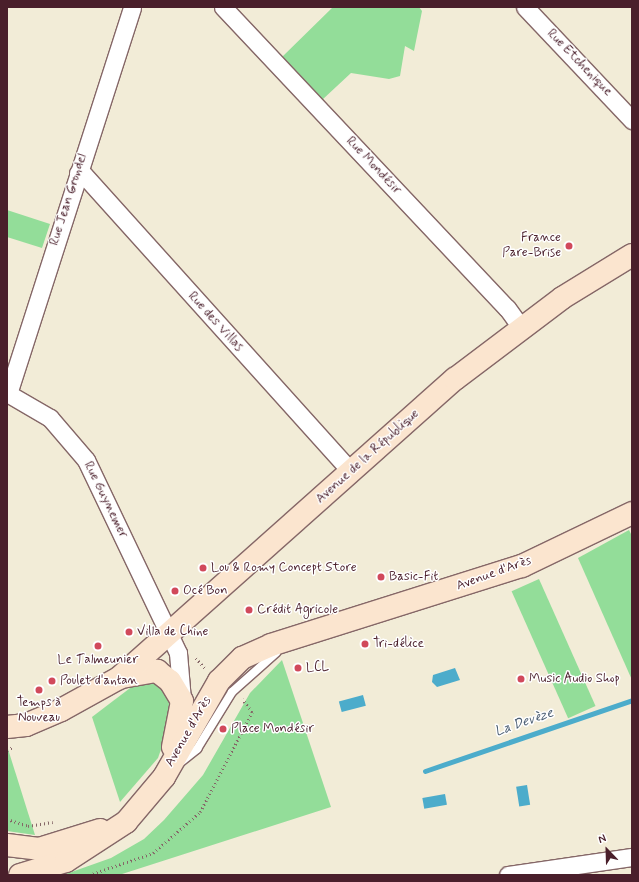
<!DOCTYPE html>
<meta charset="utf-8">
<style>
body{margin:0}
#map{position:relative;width:639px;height:882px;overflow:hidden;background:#f2ecd7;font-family:Mynerve,sans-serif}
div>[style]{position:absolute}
.green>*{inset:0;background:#93dd99;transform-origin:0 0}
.water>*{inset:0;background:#4caccb;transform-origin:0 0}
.stream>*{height:5px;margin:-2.5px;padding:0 2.5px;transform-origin:2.5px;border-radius:2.5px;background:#4caccb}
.path>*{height:2.5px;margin-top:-1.25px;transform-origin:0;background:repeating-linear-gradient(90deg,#856767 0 1px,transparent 0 4px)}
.roads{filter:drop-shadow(1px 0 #856767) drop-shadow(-1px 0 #856767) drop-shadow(0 1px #856767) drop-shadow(0 -1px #856767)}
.service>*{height:8px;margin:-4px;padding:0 4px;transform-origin:4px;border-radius:4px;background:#fff}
.minor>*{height:17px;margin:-8.5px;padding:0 8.5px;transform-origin:8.5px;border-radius:8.5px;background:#fff}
.secondary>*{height:22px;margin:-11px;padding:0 11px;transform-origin:11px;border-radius:11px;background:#fbe5cf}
.dots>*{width:11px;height:11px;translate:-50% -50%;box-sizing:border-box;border:2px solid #fff;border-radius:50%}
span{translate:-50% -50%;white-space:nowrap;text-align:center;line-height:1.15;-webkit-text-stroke:3px #fff;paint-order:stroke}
.street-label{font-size:13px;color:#4a1f2b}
.poi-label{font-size:13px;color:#4a1f2b}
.right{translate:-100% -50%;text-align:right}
.left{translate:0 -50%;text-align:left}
.water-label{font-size:14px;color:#4b5e73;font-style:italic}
.frame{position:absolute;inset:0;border:8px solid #4a1f2b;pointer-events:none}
.north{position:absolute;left:587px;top:830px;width:40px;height:40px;-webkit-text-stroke:3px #fff;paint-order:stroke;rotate:337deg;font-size:11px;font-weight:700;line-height:16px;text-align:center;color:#4a1f2b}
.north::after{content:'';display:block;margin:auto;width:14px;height:18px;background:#4a1f2b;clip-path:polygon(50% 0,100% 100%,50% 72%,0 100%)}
</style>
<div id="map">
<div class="green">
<i style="clip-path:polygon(333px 7px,419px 7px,422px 11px,414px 51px,405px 46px,400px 76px,389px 79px,351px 73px,322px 100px,282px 57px)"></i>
<i style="clip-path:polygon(7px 210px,50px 224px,42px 248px,7px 237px)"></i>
<i style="clip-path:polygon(629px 530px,632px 536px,632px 680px,578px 558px)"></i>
<i style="left:539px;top:579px;width:139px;height:30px;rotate:66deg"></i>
<i style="clip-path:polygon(282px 660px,331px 807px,119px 875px,63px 875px,111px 858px,144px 839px,164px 820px,203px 775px,250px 693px)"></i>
<i style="clip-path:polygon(147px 680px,161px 685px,166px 692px,169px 702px,168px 729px,158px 758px,120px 802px,92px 717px,138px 682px)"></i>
<i style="clip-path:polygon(7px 749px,8px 749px,35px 835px,7px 831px)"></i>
</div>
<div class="water">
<i style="clip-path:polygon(455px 668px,460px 680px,437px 687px,432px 682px,433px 675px)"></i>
<i style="left:363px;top:695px;width:11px;height:25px;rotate:75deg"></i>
<i style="left:527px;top:785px;width:20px;height:11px;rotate:81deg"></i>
<i style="left:445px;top:794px;width:11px;height:23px;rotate:80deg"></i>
</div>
<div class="stream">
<i style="left:425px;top:771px;width:219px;rotate:-18.9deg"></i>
</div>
<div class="path">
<i style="left:196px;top:658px;width:15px;rotate:48deg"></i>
<i style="left:7px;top:750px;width:7px;rotate:-27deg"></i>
<i style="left:7px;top:819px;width:22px;rotate:18deg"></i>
<i style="left:28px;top:826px;width:25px;rotate:-9deg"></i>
<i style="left:89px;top:875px;width:68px;rotate:-19deg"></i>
<i style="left:153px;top:853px;width:62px;rotate:-41.1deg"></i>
<i style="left:200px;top:812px;width:113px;rotate:-62.5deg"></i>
<i style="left:252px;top:712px;width:16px;rotate:-128deg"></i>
</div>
<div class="roads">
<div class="service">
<i style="left:181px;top:762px;width:21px;rotate:-39deg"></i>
<i style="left:197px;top:749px;width:67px;rotate:-58.4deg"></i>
<i style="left:232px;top:692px;width:59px;rotate:-41.6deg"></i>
</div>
<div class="minor">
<i style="left:223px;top:7px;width:414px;rotate:46.7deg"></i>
<i style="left:507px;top:308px;width:24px;rotate:54deg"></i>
<i style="left:525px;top:7px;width:156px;rotate:46.6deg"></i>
<i style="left:78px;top:173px;width:6px;rotate:18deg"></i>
<i style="left:84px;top:175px;width:399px;rotate:48deg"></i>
<i style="left:7px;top:393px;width:50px;rotate:30.2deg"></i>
<i style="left:50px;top:418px;width:55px;rotate:49.4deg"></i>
<i style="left:86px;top:460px;width:214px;rotate:64.5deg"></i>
<i style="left:178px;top:653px;width:47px;rotate:85.1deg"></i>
<i style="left:8px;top:394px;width:406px;rotate:-72.2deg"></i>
<i style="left:508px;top:875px;width:125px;rotate:-8.3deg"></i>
</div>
<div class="secondary">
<i style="left:122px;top:677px;width:36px;rotate:-10deg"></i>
<i style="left:157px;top:671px;width:16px;rotate:38deg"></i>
<i style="left:170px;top:681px;width:23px;rotate:59deg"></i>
<i style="left:182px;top:701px;width:47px;rotate:101.1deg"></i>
<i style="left:7px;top:727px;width:19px;rotate:-6deg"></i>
<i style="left:26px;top:725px;width:38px;rotate:-23deg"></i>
<i style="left:61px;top:710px;width:66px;rotate:-28.9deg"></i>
<i style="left:119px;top:678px;width:450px;rotate:-41.7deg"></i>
<i style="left:455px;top:379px;width:134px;rotate:-37.1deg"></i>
<i style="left:562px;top:298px;width:82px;rotate:-31.6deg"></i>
<i style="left:7px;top:845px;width:32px;rotate:7deg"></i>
<i style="left:39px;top:849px;width:64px;rotate:-17.3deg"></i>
<i style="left:20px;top:875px;width:48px;rotate:-16.9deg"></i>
<i style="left:66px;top:861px;width:72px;rotate:-33deg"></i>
<i style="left:126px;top:822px;width:59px;rotate:-49.8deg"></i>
<i style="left:164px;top:777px;width:111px;rotate:-60.2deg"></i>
<i style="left:219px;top:681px;width:33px;rotate:-45deg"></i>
<i style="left:242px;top:658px;width:32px;rotate:-24deg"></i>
<i style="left:271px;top:645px;width:263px;rotate:-17.5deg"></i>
<i style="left:522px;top:566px;width:122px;rotate:-25.7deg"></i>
</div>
</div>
<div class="dots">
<i style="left:569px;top:246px;background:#d1495b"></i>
<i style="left:203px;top:568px;background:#d1495b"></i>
<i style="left:381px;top:577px;background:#d1495b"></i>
<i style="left:175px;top:591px;background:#d1495b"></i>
<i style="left:249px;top:610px;background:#d1495b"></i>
<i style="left:129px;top:632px;background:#d1495b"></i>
<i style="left:365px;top:644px;background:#d1495b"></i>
<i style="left:98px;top:646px;background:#d1495b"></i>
<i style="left:298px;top:668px;background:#d1495b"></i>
<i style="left:521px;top:679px;background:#d1495b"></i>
<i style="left:52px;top:681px;background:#d1495b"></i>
<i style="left:39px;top:690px;background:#d1495b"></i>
<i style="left:223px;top:729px;background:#d1495b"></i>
</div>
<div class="street-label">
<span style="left:579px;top:63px;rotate:46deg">Rue Etchenique</span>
<span style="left:373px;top:166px;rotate:47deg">Rue Mondésir</span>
<span style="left:69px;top:200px;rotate:-72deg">Rue Jean Grondel</span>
<span style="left:215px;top:322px;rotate:48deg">Rue des Villas</span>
<span style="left:368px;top:457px;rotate:-42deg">Avenue de la République</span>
<span style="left:105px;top:500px;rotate:64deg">Rue Guynemer</span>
<span style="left:494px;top:574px;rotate:-20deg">Avenue d'Arès</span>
<span style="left:189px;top:732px;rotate:-60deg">Avenue d'Arès</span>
</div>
<div class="poi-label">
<span class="right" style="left:561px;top:246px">France<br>Pare-Brise</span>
<span class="left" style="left:211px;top:568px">Lou &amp; Romy Concept Store</span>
<span class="left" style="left:389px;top:577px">Basic-Fit</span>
<span class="left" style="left:183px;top:591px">Océ Bon</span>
<span class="left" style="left:257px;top:610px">Crédit Agricole</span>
<span class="left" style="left:137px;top:632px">Villa de Chine</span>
<span class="left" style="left:373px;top:644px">Tri-délice</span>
<span style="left:98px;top:660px">Le Talmeunier</span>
<span class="left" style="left:306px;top:668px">LCL</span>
<span class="left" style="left:529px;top:679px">Music Audio Shop</span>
<span class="left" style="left:60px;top:681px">Poulet d'antan</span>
<span style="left:39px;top:711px">Temps à<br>Nouveau</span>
<span class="left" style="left:231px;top:729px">Place Mondésir</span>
</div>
<div class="water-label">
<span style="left:524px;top:722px;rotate:-19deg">La Devèze</span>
</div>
<div class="frame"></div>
<div class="north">N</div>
</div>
